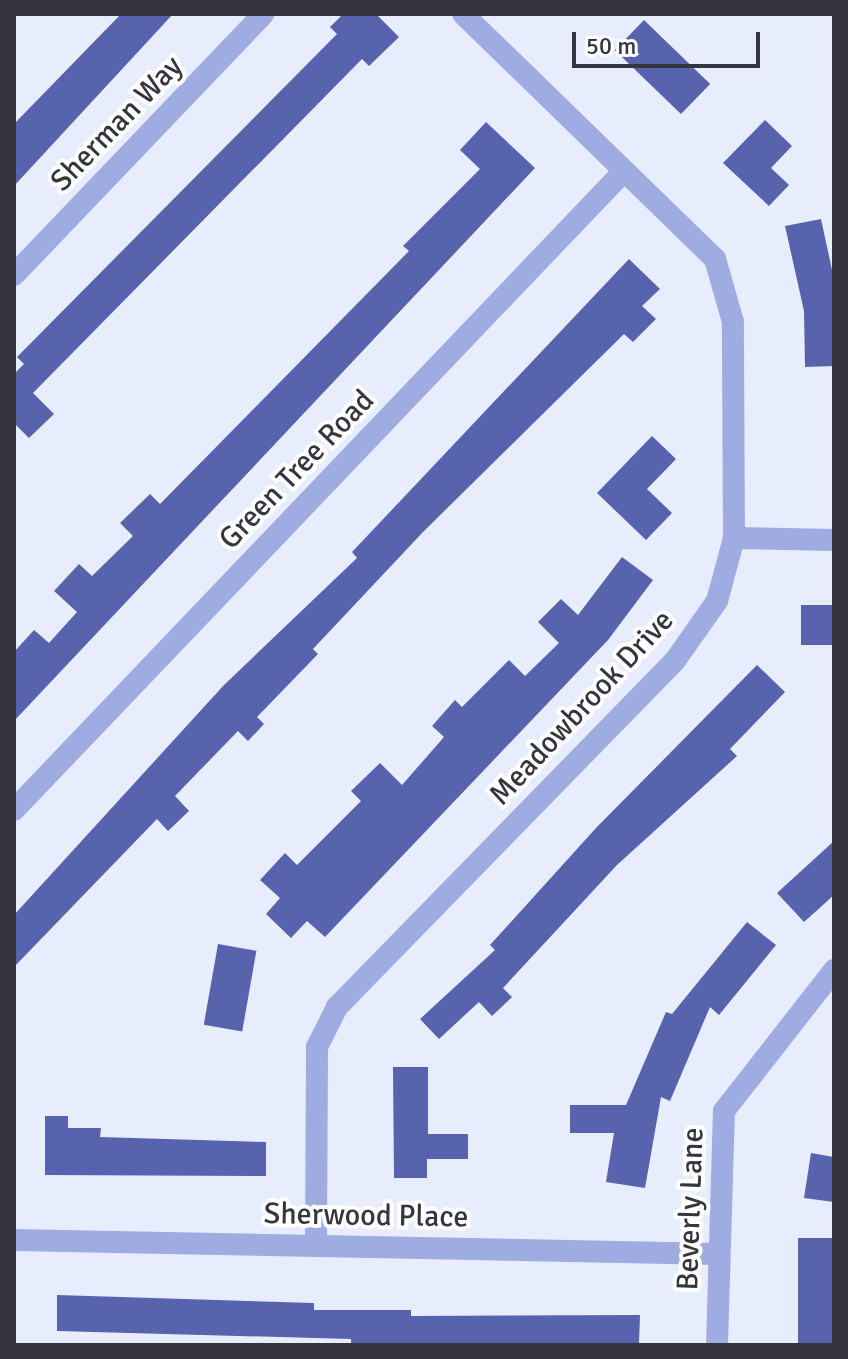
<!DOCTYPE html>
<style>
body{margin:0}
#map{position:relative;width:848px;height:1359px;overflow:hidden;background:#e8edfe;font-family:Signika,sans-serif}
div>[style]{position:absolute}
.building>*{inset:0;background:#5763ad;transform-origin:0 0}
.street>*{height:22px;margin:-11px;padding:0 11px;transform-origin:11px;border-radius:11px;background:#9face2}
span{translate:-50% -50%;white-space:nowrap;text-align:center;line-height:1.15;-webkit-text-stroke:8px #fff;paint-order:stroke}
.street-label{font-size:30px;color:#35363d}
.frame{position:absolute;inset:0;border:16px solid #35363d;pointer-events:none}
.scale{position:absolute;left:572px;top:32px;width:188px;height:36px;box-sizing:border-box;border:4px solid #35363d;border-top:0;padding-left:10px;font-size:24px;line-height:28px;white-space:nowrap;color:#35363d;-webkit-text-stroke:6px #fff;paint-order:stroke}
</style>
<div id="map">
<div class="building">
<i style="clip-path:polygon(121px 14px,173px 14px,14px 186px,14px 124px)"></i>
<i style="clip-path:polygon(343px 14px,376px 14px,399px 37px,369px 66px,362px 59px,33px 393px,54px 414px,29px 438px,14px 423px,14px 374px,24px 364px,17px 357px,337px 34px,330px 27px)"></i>
<i style="left:644px;top:20px;width:92px;height:42px;rotate:44deg"></i>
<i style="clip-path:polygon(765px 120px,792px 146px,771px 168px,789px 185px,769px 206px,723px 163px)"></i>
<i style="clip-path:polygon(486px 122px,535px 168px,14px 721px,14px 652px,34px 630px,49px 643px,77px 612px,54px 591px,79px 564px,92px 576px,133px 536px,120px 523px,150px 494px,160px 504px,409px 251px,403px 246px,480px 169px,460px 150px)"></i>
<i style="clip-path:polygon(821px 219px,834px 279px,834px 366px,805px 367px,804px 311px,785px 226px)"></i>
<i style="clip-path:polygon(629px 259px,660px 289px,642px 306px,656px 319px,633px 342px,624px 334px,423px 532px,313px 649px,318px 654px,257px 717px,264px 724px,248px 741px,238px 731px,175px 796px,189px 811px,168px 831px,157px 819px,14px 967px,14px 915px,224px 685px,357px 558px,352px 552px)"></i>
<i style="clip-path:polygon(652px 436px,676px 459px,647px 489px,672px 513px,646px 540px,597px 493px)"></i>
<i style="clip-path:polygon(622px 557px,653px 580px,608px 640px,325px 937px,307px 921px,291px 938px,266px 914px,280px 898px,260px 880px,285px 853px,297px 865px,361px 801px,351px 791px,380px 763px,402px 785px,444px 737px,432px 726px,455px 700px,462px 707px,509px 660px,525px 676px,559px 643px,538px 622px,561px 599px,578px 615px)"></i>
<i style="left:801px;top:605px;width:33px;height:40px"></i>
<i style="clip-path:polygon(757px 665px,785px 692px,730px 749px,737px 756px,617px 865px,503px 988px,512px 997px,492px 1016px,479px 1002px,439px 1039px,420px 1019px,495px 950px,490px 945px,596px 828px)"></i>
<i style="clip-path:polygon(834px 841px,834px 895px,804px 922px,777px 893px)"></i>
<i style="clip-path:polygon(747px 922px,776px 945px,719px 1015px,710px 1007px,670px 1101px,661px 1097px,645px 1188px,606px 1182px,614px 1133px,570px 1133px,570px 1105px,626px 1105px,666px 1012px,672px 1014px)"></i>
<i style="left:218px;top:944px;width:39px;height:82px;rotate:10deg"></i>
<i style="clip-path:polygon(393px 1067px,428px 1067px,428px 1134px,468px 1134px,468px 1159px,427px 1159px,427px 1178px,394px 1178px)"></i>
<i style="clip-path:polygon(45px 1116px,68px 1116px,68px 1128px,101px 1128px,100px 1137px,266px 1142px,266px 1176px,45px 1175px)"></i>
<i style="clip-path:polygon(811px 1153px,834px 1157px,834px 1202px,804px 1198px)"></i>
<i style="left:798px;top:1238px;width:35px;height:107px"></i>
<i style="clip-path:polygon(57px 1295px,314px 1303px,314px 1310px,411px 1310px,411px 1316px,640px 1315px,639px 1345px,351px 1345px,351px 1339px,57px 1331px)"></i>
</div>
<div class="street">
<i style="left:14px;top:275px;width:361px;rotate:-46.3deg"></i>
<i style="left:734px;top:538px;width:100px;rotate:1.1deg"></i>
<i style="left:14px;top:810px;width:883px;rotate:-46.33deg"></i>
<i style="left:14px;top:1240px;width:703px;rotate:1.14deg"></i>
<i style="left:316px;top:1244px;width:197px;rotate:-89.7deg"></i>
<i style="left:317px;top:1047px;width:45px;rotate:-63.4deg"></i>
<i style="left:337px;top:1007px;width:482px;rotate:-45.7deg"></i>
<i style="left:674px;top:662px;width:75px;rotate:-54.8deg"></i>
<i style="left:717px;top:601px;width:65px;rotate:-74.9deg"></i>
<i style="left:734px;top:538px;width:216px;rotate:-90.3deg"></i>
<i style="left:733px;top:322px;width:66px;rotate:-105.9deg"></i>
<i style="left:715px;top:259px;width:351px;rotate:-135.8deg"></i>
<i style="left:717px;top:1345px;width:234px;rotate:-88.3deg"></i>
<i style="left:724px;top:1111px;width:179px;rotate:-52deg"></i>
</div>
<div class="street-label">
<span style="left:117px;top:124px;rotate:-46deg">Sherman Way</span>
<span style="left:297px;top:470px;rotate:-46deg">Green Tree Road</span>
<span style="left:582px;top:708px;rotate:-47deg">Meadowbrook Drive</span>
<span style="left:691px;top:1209px;rotate:-88deg">Beverly Lane</span>
<span style="left:366px;top:1216px;rotate:1deg">Sherwood Place</span>
</div>
<div class="frame"></div>
<div class="scale">50 m</div>
</div>
